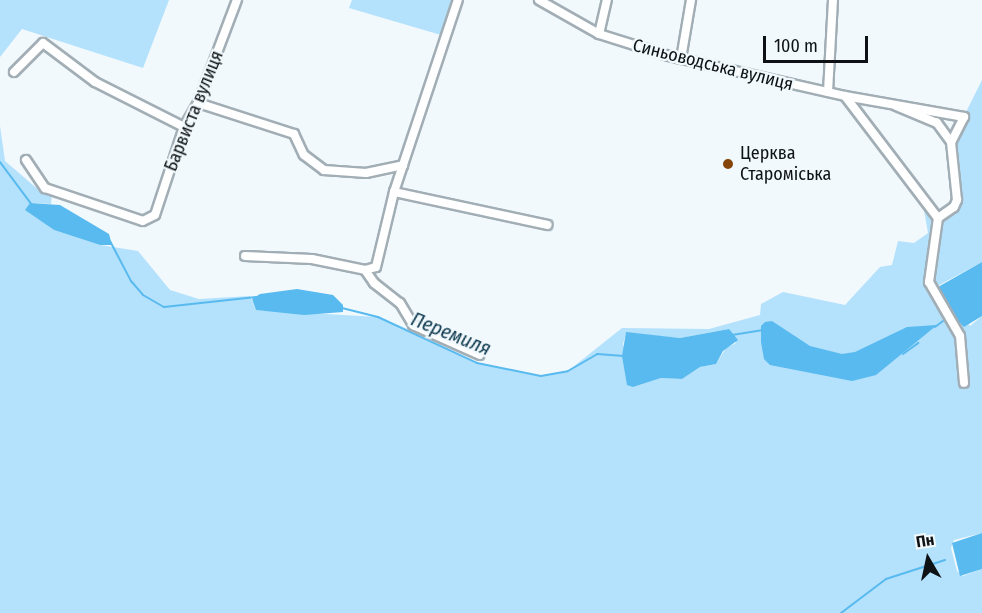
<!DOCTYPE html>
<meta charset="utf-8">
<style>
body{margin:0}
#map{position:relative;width:982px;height:613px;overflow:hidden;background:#f1f9fd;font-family:"Fira Sans Condensed",sans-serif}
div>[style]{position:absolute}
.green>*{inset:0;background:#b4e1fc}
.water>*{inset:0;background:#58baef}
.stream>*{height:2px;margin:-1px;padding:0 1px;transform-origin:1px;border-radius:1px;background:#58baef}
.roads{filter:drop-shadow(2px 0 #a2aeb5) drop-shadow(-2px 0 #a2aeb5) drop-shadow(0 2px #a2aeb5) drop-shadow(0 -2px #a2aeb5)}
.minor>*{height:8px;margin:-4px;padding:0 4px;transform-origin:4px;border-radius:4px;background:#fff}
.dots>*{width:16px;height:16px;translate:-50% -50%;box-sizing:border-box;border:3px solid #f1f9fd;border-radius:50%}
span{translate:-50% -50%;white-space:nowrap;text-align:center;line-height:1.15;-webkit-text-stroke:4.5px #f1f9fd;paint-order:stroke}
.street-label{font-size:18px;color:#0e1215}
.poi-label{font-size:18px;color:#0e1215}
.left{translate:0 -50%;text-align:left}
.water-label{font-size:20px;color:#0f3a4f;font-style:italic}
.north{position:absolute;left:898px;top:529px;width:60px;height:60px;-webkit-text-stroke:4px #f1f9fd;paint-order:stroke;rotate:351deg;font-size:16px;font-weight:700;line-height:24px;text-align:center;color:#0e1215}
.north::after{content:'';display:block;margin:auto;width:21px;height:27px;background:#0e1215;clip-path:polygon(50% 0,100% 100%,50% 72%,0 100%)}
.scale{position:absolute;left:763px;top:36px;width:105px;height:27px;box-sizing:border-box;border:3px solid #0e1215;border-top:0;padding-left:8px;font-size:18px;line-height:21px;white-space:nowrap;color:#0e1215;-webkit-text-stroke:4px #f1f9fd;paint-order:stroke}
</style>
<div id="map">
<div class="green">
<i style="clip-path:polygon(0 0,169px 0,143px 68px,22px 29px,0 57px)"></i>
<i style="clip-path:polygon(352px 0,453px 0,441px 35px,349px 8px)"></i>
<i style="clip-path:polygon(evenodd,982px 80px,982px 262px,930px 290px,938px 287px,937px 291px,970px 326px,982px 316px,982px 533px,954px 540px,951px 548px,957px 571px,963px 576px,982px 569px,982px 613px,0 613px,0 126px,5px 161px,41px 192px,52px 195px,51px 204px,30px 203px,26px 210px,54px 230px,100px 245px,138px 251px,170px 290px,199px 299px,250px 296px,256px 310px,378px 317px,477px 363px,541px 376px,568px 371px,622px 328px,709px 329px,760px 315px,761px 304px,783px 292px,845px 305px,880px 267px,892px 265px,898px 241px,914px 243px,928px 233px,924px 210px,928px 206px,938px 218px,954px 207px,951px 142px,982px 80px,729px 329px,736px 343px,726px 348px,716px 364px,700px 367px,682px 379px,661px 378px,633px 387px,623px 344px,626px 333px,680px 338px,729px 329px)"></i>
</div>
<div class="water">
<i style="clip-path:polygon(30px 203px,60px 205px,109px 234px,112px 245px,100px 245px,54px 230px,25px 210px)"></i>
<i style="clip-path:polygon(982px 262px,982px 316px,964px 327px,951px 314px,938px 287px)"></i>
<i style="clip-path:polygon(297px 289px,333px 295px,343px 305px,343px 312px,304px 315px,256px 310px,252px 299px,260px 294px)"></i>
<i style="clip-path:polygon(765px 322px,772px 321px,810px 346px,842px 354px,855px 352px,907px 327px,937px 325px,876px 375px,852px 381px,770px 365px,764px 359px,761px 342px,761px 326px)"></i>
<i style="clip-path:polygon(729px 329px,738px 340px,723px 351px,716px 364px,700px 367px,682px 379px,661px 378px,633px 387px,627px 385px,622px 356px,626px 332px,680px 338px)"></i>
<i style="clip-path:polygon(982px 533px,982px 569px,960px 576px,952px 543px)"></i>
</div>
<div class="stream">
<i style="left:0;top:162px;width:54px;rotate:53.3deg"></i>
<i style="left:110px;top:241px;width:45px;rotate:62.3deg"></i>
<i style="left:131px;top:281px;width:18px;rotate:49deg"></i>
<i style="left:143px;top:295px;width:24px;rotate:30deg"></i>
<i style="left:164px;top:307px;width:93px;rotate:-6.2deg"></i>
<i style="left:342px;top:308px;width:37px;rotate:14deg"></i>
<i style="left:378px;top:317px;width:109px;rotate:24.9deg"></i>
<i style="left:477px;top:363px;width:65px;rotate:11.5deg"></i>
<i style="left:541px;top:376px;width:27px;rotate:-10deg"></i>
<i style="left:568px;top:371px;width:34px;rotate:-30deg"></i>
<i style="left:597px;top:354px;width:27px;rotate:4deg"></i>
<i style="left:935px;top:327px;width:10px;rotate:-37deg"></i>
<i style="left:732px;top:335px;width:30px;rotate:-9deg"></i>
<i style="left:903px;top:354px;width:19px;rotate:-36deg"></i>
<i style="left:841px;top:613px;width:56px;rotate:-37.1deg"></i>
<i style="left:886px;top:579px;width:62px;rotate:-17.9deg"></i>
</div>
<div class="roads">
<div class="minor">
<i style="left:539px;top:0;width:69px;rotate:29.5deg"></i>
<i style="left:599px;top:34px;width:73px;rotate:17.4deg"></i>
<i style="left:669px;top:56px;width:180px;rotate:12.8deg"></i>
<i style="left:845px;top:96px;width:121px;rotate:10deg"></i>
<i style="left:964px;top:117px;width:28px;rotate:117deg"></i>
<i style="left:951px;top:142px;width:24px;rotate:-126deg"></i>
<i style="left:937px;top:123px;width:44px;rotate:-157.5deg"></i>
<i style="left:599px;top:34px;width:35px;rotate:-77deg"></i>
<i style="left:681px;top:59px;width:60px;rotate:-80.4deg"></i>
<i style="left:14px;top:72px;width:41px;rotate:-45deg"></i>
<i style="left:43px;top:43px;width:65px;rotate:36.9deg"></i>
<i style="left:95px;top:82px;width:100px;rotate:26.8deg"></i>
<i style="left:828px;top:92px;width:92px;rotate:-86.9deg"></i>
<i style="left:845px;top:96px;width:153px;rotate:52.7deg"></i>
<i style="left:938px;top:218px;width:19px;rotate:-35deg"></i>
<i style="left:954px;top:207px;width:8px;rotate:-67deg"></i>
<i style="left:957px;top:200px;width:58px;rotate:-95.9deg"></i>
<i style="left:198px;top:103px;width:101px;rotate:17.9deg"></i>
<i style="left:294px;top:134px;width:23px;rotate:65deg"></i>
<i style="left:304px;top:155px;width:25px;rotate:37deg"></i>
<i style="left:324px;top:170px;width:42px;rotate:4.1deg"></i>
<i style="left:366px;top:173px;width:38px;rotate:-12deg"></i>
<i style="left:26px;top:160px;width:34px;rotate:56deg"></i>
<i style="left:45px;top:188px;width:103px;rotate:18.6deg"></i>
<i style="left:143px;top:221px;width:13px;rotate:-27deg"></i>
<i style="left:155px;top:215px;width:93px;rotate:-71.8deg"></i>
<i style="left:184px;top:127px;width:28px;rotate:-60deg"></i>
<i style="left:198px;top:103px;width:110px;rotate:-69.3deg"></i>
<i style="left:394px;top:192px;width:157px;rotate:12.1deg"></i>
<i style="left:938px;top:218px;width:65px;rotate:98deg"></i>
<i style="left:929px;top:282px;width:62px;rotate:60.1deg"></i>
<i style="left:960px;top:336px;width:47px;rotate:85.1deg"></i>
<i style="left:245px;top:256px;width:67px;rotate:2.6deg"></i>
<i style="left:312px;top:259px;width:54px;rotate:11.7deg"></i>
<i style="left:365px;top:270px;width:11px;rotate:-15deg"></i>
<i style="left:376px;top:267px;width:77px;rotate:-76.5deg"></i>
<i style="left:394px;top:192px;width:202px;rotate:-71.6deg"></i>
<i style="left:365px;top:270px;width:16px;rotate:55deg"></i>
<i style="left:374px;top:283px;width:33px;rotate:38deg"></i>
<i style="left:400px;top:303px;width:26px;rotate:59deg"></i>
<i style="left:413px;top:325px;width:73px;rotate:24.1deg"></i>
</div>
</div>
<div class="dots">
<i style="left:728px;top:164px;background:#84440a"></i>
</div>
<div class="street-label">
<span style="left:713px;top:65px;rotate:14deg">Синьоводська вулиця</span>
<span style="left:194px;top:111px;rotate:-68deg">Барвиста вулиця</span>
</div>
<div class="poi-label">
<span class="left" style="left:740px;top:164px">Церква<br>Староміська</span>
</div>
<div class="water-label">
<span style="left:451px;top:334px;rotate:22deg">Перемиля</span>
</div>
<div class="north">Пн</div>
<div class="scale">100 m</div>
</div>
